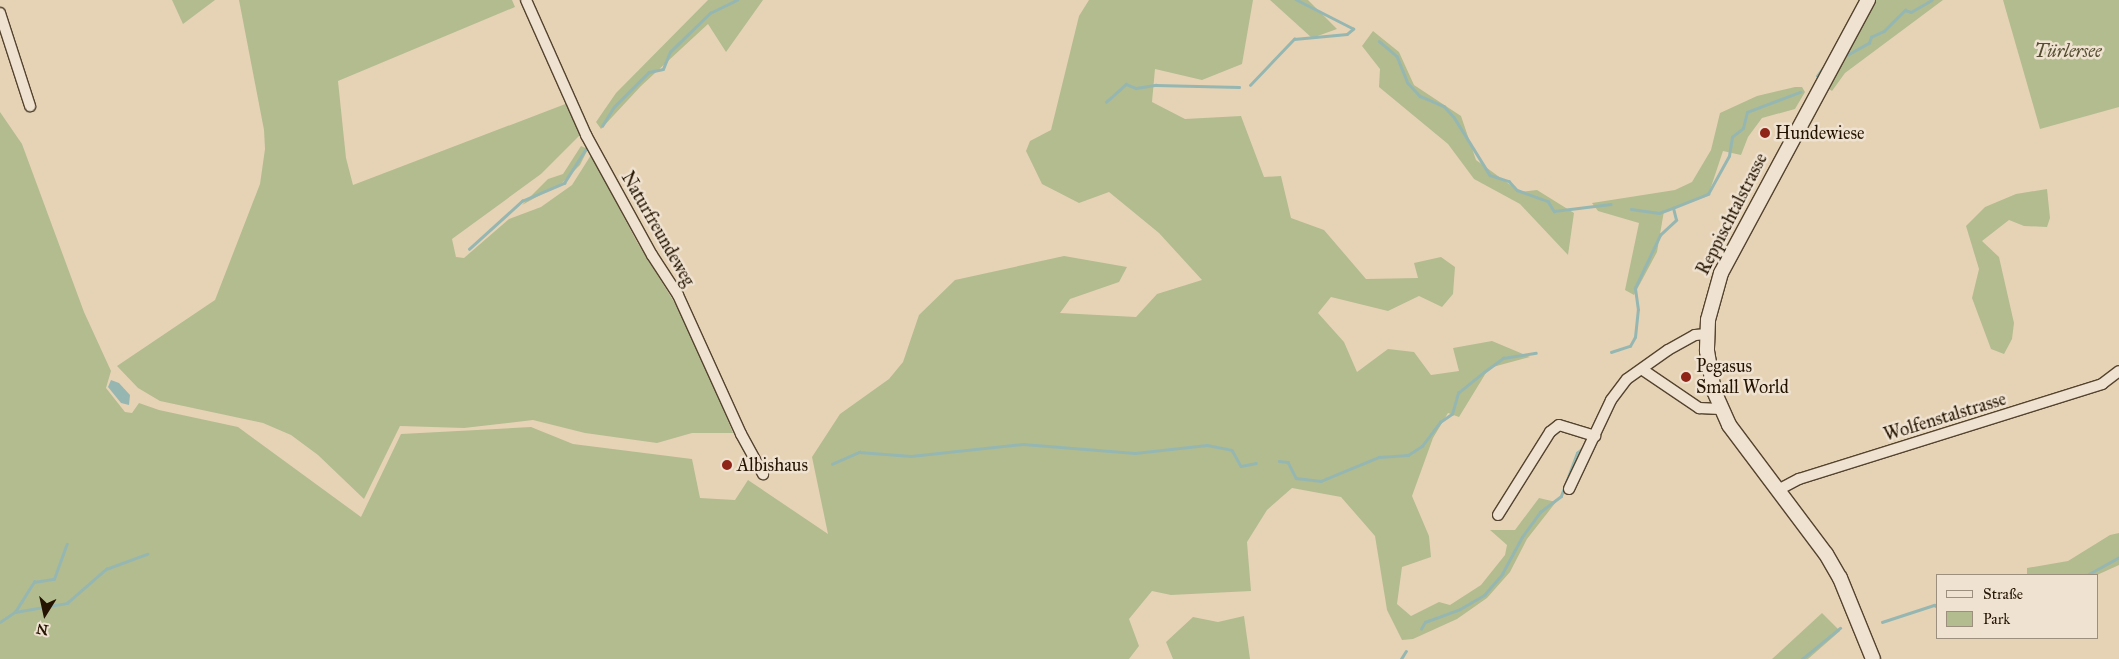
<!DOCTYPE html>
<meta charset="utf-8">
<style>
body{margin:0}
#map{position:relative;width:2119px;height:659px;overflow:hidden;background:#e6d3b6;font-family:"IM FELL Great Primer",serif}
div>[style]{position:absolute}
.green>*{inset:0;background:#b3bc8f}
.water>*{inset:0;background:#96b7b1}
.stream>*{height:2.5px;margin:-1.25px;padding:0 1.25px;transform-origin:1.25px;border-radius:1.25px;background:#96b7b1}
.roads{filter:drop-shadow(1px 0 #54432e) drop-shadow(-1px 0 #54432e) drop-shadow(0 1px #54432e) drop-shadow(0 -1px #54432e)}
.minor>*{height:10px;margin:-5px;padding:0 5px;transform-origin:5px;border-radius:5px;background:#efe2d0}
.secondary>*{height:14px;margin:-7px;padding:0 7px;transform-origin:7px;border-radius:7px;background:#efe2d0}
.dots>*{width:14px;height:14px;translate:-50% -50%;box-sizing:border-box;border:2px solid #efe2d0;border-radius:50%}
span{translate:-50% -50%;white-space:nowrap;text-align:center;line-height:1.15;-webkit-text-stroke:5px #efe2d0;paint-order:stroke}
.park-label{font-size:18px;color:#554e32;font-style:italic}
.poi-label{font-size:18px;color:#231300}
.left{translate:0 -50%;text-align:left}
.street-label{font-size:18px;color:#231300}
.legend{position:absolute;left:1936px;top:574px;width:162px;height:65px;box-sizing:border-box;background:#efe2d0;border:1px solid #9d8f7d;margin:0;padding:6px 9px;list-style:none;font-size:15px;color:#231300}
.legend li{display:flex;align-items:center;gap:10px;height:25px}
.legend b{width:25px;border:1px solid #9d8f7d}
.north{position:absolute;left:20px;top:589px;width:50px;height:50px;-webkit-text-stroke:4px #efe2d0;paint-order:stroke;rotate:190deg;font-size:14px;font-weight:700;line-height:20px;text-align:center;color:#231300}
.north::after{content:'';display:block;margin:auto;width:18px;height:22px;background:#231300;clip-path:polygon(50% 0,100% 100%,50% 72%,0 100%)}
</style>
<div id="map">
<div class="green">
<i style="clip-path:polygon(172px 0,215px 0,183px 24px)"></i>
<i style="clip-path:polygon(239px 0,512px 0,515px 7px,338px 81px,346px 158px,353px 185px,568px 103px,581px 134px,541px 174px,452px 239px,456px 257px,464px 258px,509px 219px,541px 207px,572px 185px,591px 155px,637px 242px,689px 326px,733px 433px,692px 433px,657px 443px,585px 433px,533px 420px,464px 428px,400px 426px,364px 499px,318px 455px,291px 435px,263px 423px,160px 401px,138px 388px,117px 366px,215px 300px,260px 184px,265px 149px,264px 130px)"></i>
<i style="clip-path:polygon(708px 0,763px 0,726px 52px,708px 24px,641px 86px,601px 129px,596px 122px,616px 93px)"></i>
<i style="clip-path:polygon(1089px 0,1253px 0,1242px 64px,1202px 80px,1155px 69px,1152px 102px,1185px 119px,1241px 116px,1264px 177px,1281px 176px,1291px 218px,1324px 230px,1366px 279px,1418px 278px,1414px 263px,1441px 257px,1455px 267px,1453px 294px,1442px 307px,1419px 296px,1388px 311px,1331px 297px,1318px 313px,1344px 342px,1357px 372px,1388px 349px,1414px 352px,1431px 375px,1459px 371px,1453px 348px,1492px 341px,1530px 357px,1489px 368px,1459px 417px,1448px 413px,1433px 438px,1412px 496px,1429px 536px,1431px 557px,1402px 567px,1397px 604px,1411px 616px,1439px 602px,1450px 605px,1481px 585px,1505px 555px,1507px 545px,1490px 530px,1515px 530px,1539px 498px,1556px 502px,1527px 539px,1510px 572px,1487px 598px,1457px 619px,1413px 639px,1402px 640px,1387px 610px,1375px 536px,1341px 497px,1292px 488px,1267px 510px,1247px 542px,1251px 591px,1171px 595px,1152px 591px,1129px 619px,1139px 646px,1129px 659px,0 659px,0 112px,22px 144px,84px 312px,111px 371px,106px 388px,125px 412px,132px 413px,139px 403px,159px 410px,238px 427px,361px 517px,401px 434px,531px 427px,573px 444px,692px 459px,700px 498px,735px 500px,748px 480px,828px 534px,812px 457px,840px 414px,889px 379px,903px 362px,919px 315px,955px 280px,1064px 256px,1127px 267px,1119px 282px,1070px 299px,1060px 313px,1136px 317px,1157px 294px,1202px 280px,1159px 233px,1109px 192px,1079px 203px,1042px 184px,1026px 151px,1030px 141px,1051px 130px,1079px 16px)"></i>
<i style="clip-path:polygon(1270px 0,1308px 0,1337px 29px,1312px 38px)"></i>
<i style="clip-path:polygon(1874px 0,1943px 0,1845px 73px,1832px 91px,1826px 87px)"></i>
<i style="clip-path:polygon(2003px 0,2119px 0,2119px 107px,2040px 129px)"></i>
<i style="clip-path:polygon(1373px 31px,1399px 52px,1414px 85px,1461px 116px,1476px 160px,1520px 192px,1537px 190px,1574px 213px,1568px 255px,1520px 204px,1474px 179px,1448px 144px,1379px 87px,1380px 69px,1362px 46px)"></i>
<i style="clip-path:polygon(1795px 87px,1802px 87px,1805px 92px,1795px 109px,1762px 118px,1748px 137px,1741px 155px,1723px 151px,1708px 196px,1664px 211px,1657px 252px,1634px 295px,1625px 290px,1639px 223px,1598px 211px,1592px 203px,1675px 190px,1692px 182px,1711px 150px,1720px 113px,1757px 96px)"></i>
<i style="clip-path:polygon(581px 146px,588px 149px,580px 165px,562px 183px,522px 205px,548px 179px,563px 174px)"></i>
<i style="clip-path:polygon(2047px 189px,2050px 218px,2047px 227px,2024px 226px,2009px 220px,1982px 241px,1999px 257px,2014px 323px,2012px 339px,2004px 354px,1991px 349px,1972px 298px,1979px 269px,1966px 226px,1985px 207px,2016px 194px)"></i>
<i style="clip-path:polygon(2119px 533px,2119px 565px,2097px 575px,2027px 575px,2027px 568px,2068px 561px,2110px 535px)"></i>
<i style="clip-path:polygon(1822px 613px,1840px 631px,1808px 659px,1772px 659px)"></i>
<i style="clip-path:polygon(1244px 616px,1250px 659px,1173px 659px,1166px 642px,1193px 617px,1218px 622px)"></i>
</div>
<div class="water">
<i style="clip-path:polygon(111px 380px,119px 383px,130px 395px,129px 405px,121px 403px,108px 387px)"></i>
</div>
<div class="stream">
<i style="left:1379px;top:41px;width:23px;rotate:40deg"></i>
<i style="left:1397px;top:56px;width:29px;rotate:68deg"></i>
<i style="left:1408px;top:83px;width:18px;rotate:47deg"></i>
<i style="left:1420px;top:96px;width:26px;rotate:23deg"></i>
<i style="left:1444px;top:106px;width:15px;rotate:48deg"></i>
<i style="left:1454px;top:117px;width:68px;rotate:58.2deg"></i>
<i style="left:1490px;top:175px;width:20px;rotate:18deg"></i>
<i style="left:1509px;top:181px;width:12px;rotate:48deg"></i>
<i style="left:1517px;top:190px;width:33px;rotate:20deg"></i>
<i style="left:1548px;top:201px;width:12px;rotate:59deg"></i>
<i style="left:1554px;top:211px;width:57px;rotate:-7deg"></i>
<i style="left:1847px;top:55px;width:25px;rotate:-29deg"></i>
<i style="left:1869px;top:43px;width:6px;rotate:-72deg"></i>
<i style="left:1871px;top:37px;width:14px;rotate:-25deg"></i>
<i style="left:1884px;top:31px;width:30px;rotate:-45deg"></i>
<i style="left:1905px;top:10px;width:6px;rotate:18deg"></i>
<i style="left:1911px;top:12px;width:24px;rotate:-30deg"></i>
<i style="left:1817px;top:76px;width:10px;rotate:-53deg"></i>
<i style="left:1250px;top:85px;width:64px;rotate:-46.3deg"></i>
<i style="left:1294px;top:39px;width:53px;rotate:-5.4deg"></i>
<i style="left:1347px;top:34px;width:8px;rotate:-40deg"></i>
<i style="left:1353px;top:29px;width:64px;rotate:-153deg"></i>
<i style="left:1106px;top:102px;width:27px;rotate:-42deg"></i>
<i style="left:1126px;top:84px;width:11px;rotate:22deg"></i>
<i style="left:1136px;top:88px;width:20px;rotate:-9deg"></i>
<i style="left:1156px;top:85px;width:83px;rotate:1.4deg"></i>
<i style="left:602px;top:126px;width:22px;rotate:-58deg"></i>
<i style="left:614px;top:107px;width:49px;rotate:-45deg"></i>
<i style="left:649px;top:72px;width:14px;rotate:-12deg"></i>
<i style="left:663px;top:69px;width:18px;rotate:-68deg"></i>
<i style="left:670px;top:52px;width:56px;rotate:-44.3deg"></i>
<i style="left:710px;top:13px;width:30px;rotate:-26deg"></i>
<i style="left:1631px;top:209px;width:28px;rotate:8deg"></i>
<i style="left:1659px;top:213px;width:15px;rotate:-20deg"></i>
<i style="left:469px;top:249px;width:72px;rotate:-42.2deg"></i>
<i style="left:522px;top:201px;width:46px;rotate:-23.2deg"></i>
<i style="left:564px;top:183px;width:43px;rotate:-57.4deg"></i>
<i style="left:1611px;top:352px;width:20px;rotate:-18deg"></i>
<i style="left:1630px;top:346px;width:10px;rotate:-61deg"></i>
<i style="left:1635px;top:337px;width:27px;rotate:-84deg"></i>
<i style="left:1638px;top:310px;width:22px;rotate:-98deg"></i>
<i style="left:1635px;top:288px;width:59px;rotate:-64.7deg"></i>
<i style="left:1660px;top:235px;width:22px;rotate:-43deg"></i>
<i style="left:1676px;top:220px;width:12px;rotate:-104deg"></i>
<i style="left:1673px;top:208px;width:38px;rotate:-22deg"></i>
<i style="left:1708px;top:194px;width:43px;rotate:-61.1deg"></i>
<i style="left:1729px;top:156px;width:19px;rotate:-81deg"></i>
<i style="left:1732px;top:137px;width:14px;rotate:-39deg"></i>
<i style="left:1743px;top:128px;width:16px;rotate:-76deg"></i>
<i style="left:1747px;top:112px;width:57px;rotate:-20.7deg"></i>
<i style="left:1279px;top:461px;width:9px;rotate:6deg"></i>
<i style="left:1288px;top:462px;width:18px;rotate:63deg"></i>
<i style="left:1296px;top:478px;width:25px;rotate:7deg"></i>
<i style="left:1321px;top:481px;width:63px;rotate:-22.5deg"></i>
<i style="left:1379px;top:457px;width:29px;rotate:-4deg"></i>
<i style="left:1408px;top:455px;width:17px;rotate:-33deg"></i>
<i style="left:1422px;top:446px;width:30px;rotate:-53deg"></i>
<i style="left:1440px;top:422px;width:14px;rotate:-34deg"></i>
<i style="left:1452px;top:414px;width:22px;rotate:-74deg"></i>
<i style="left:1458px;top:393px;width:33px;rotate:-39deg"></i>
<i style="left:1484px;top:372px;width:24px;rotate:-36deg"></i>
<i style="left:1503px;top:358px;width:33px;rotate:-9deg"></i>
<i style="left:832px;top:464px;width:30px;rotate:-24deg"></i>
<i style="left:859px;top:452px;width:52px;rotate:4.4deg"></i>
<i style="left:911px;top:456px;width:113px;rotate:-6.1deg"></i>
<i style="left:1023px;top:444px;width:112px;rotate:4.6deg"></i>
<i style="left:1135px;top:453px;width:72px;rotate:-6.3deg"></i>
<i style="left:1207px;top:445px;width:25px;rotate:11deg"></i>
<i style="left:1232px;top:450px;width:18px;rotate:61deg"></i>
<i style="left:1241px;top:466px;width:15px;rotate:-11deg"></i>
<i style="left:2087px;top:575px;width:37px;rotate:-29deg"></i>
<i style="left:15px;top:612px;width:36px;rotate:-58deg"></i>
<i style="left:34px;top:582px;width:20px;rotate:-9deg"></i>
<i style="left:54px;top:579px;width:37px;rotate:-70deg"></i>
<i style="left:0;top:622px;width:18px;rotate:-34deg"></i>
<i style="left:15px;top:612px;width:53px;rotate:-9.8deg"></i>
<i style="left:67px;top:603px;width:52px;rotate:-41.1deg"></i>
<i style="left:106px;top:569px;width:44px;rotate:-20.1deg"></i>
<i style="left:1882px;top:622px;width:55px;rotate:-18.1deg"></i>
<i style="left:1934px;top:605px;width:4px;rotate:27deg"></i>
<i style="left:1421px;top:629px;width:8px;rotate:-60deg"></i>
<i style="left:1425px;top:622px;width:37px;rotate:-20deg"></i>
<i style="left:1460px;top:609px;width:28px;rotate:-30deg"></i>
<i style="left:1484px;top:595px;width:28px;rotate:-49deg"></i>
<i style="left:1502px;top:574px;width:42px;rotate:-61.6deg"></i>
<i style="left:1522px;top:537px;width:31px;rotate:-54deg"></i>
<i style="left:1540px;top:512px;width:26px;rotate:-37deg"></i>
<i style="left:1561px;top:496px;width:46px;rotate:-69.6deg"></i>
<i style="left:1577px;top:453px;width:9px;rotate:-41deg"></i>
<i style="left:1401px;top:659px;width:9px;rotate:-58deg"></i>
<i style="left:1802px;top:659px;width:49px;rotate:-39.2deg"></i>
</div>
<div class="roads">
<div class="minor">
<i style="left:526px;top:0;width:148px;rotate:66deg"></i>
<i style="left:586px;top:135px;width:137px;rotate:61.2deg"></i>
<i style="left:652px;top:255px;width:48px;rotate:57deg"></i>
<i style="left:678px;top:295px;width:153px;rotate:65.6deg"></i>
<i style="left:741px;top:434px;width:46px;rotate:61.2deg"></i>
<i style="left:0;top:13px;width:98px;rotate:72.1deg"></i>
<i style="left:1643px;top:370px;width:68px;rotate:34.2deg"></i>
<i style="left:1699px;top:408px;width:21px;rotate:3deg"></i>
<i style="left:1569px;top:489px;width:98px;rotate:-64.7deg"></i>
<i style="left:1611px;top:400px;width:26px;rotate:-53deg"></i>
<i style="left:1627px;top:379px;width:50px;rotate:-35.3deg"></i>
<i style="left:1668px;top:350px;width:31px;rotate:-29deg"></i>
<i style="left:1695px;top:335px;width:12px;rotate:-5deg"></i>
<i style="left:1778px;top:490px;width:24px;rotate:-28deg"></i>
<i style="left:1799px;top:479px;width:318px;rotate:-17.4deg"></i>
<i style="left:2102px;top:384px;width:21px;rotate:-37deg"></i>
<i style="left:1498px;top:515px;width:98px;rotate:-57.9deg"></i>
<i style="left:1550px;top:432px;width:11px;rotate:-38deg"></i>
<i style="left:1559px;top:425px;width:38px;rotate:17deg"></i>
</div>
<div class="secondary">
<i style="left:1868px;top:0;width:310px;rotate:118.3deg"></i>
<i style="left:1721px;top:273px;width:49px;rotate:105.5deg"></i>
<i style="left:1708px;top:320px;width:31px;rotate:92deg"></i>
<i style="left:1707px;top:351px;width:41px;rotate:80.1deg"></i>
<i style="left:1714px;top:391px;width:37px;rotate:66deg"></i>
<i style="left:1729px;top:425px;width:161px;rotate:53.1deg"></i>
<i style="left:1826px;top:554px;width:28px;rotate:60deg"></i>
<i style="left:1840px;top:578px;width:87px;rotate:67.8deg"></i>
</div>
</div>
<div class="dots">
<i style="left:1765px;top:133px;background:#8f2418"></i>
<i style="left:1686px;top:377px;background:#8f2418"></i>
<i style="left:727px;top:465px;background:#8f2418"></i>
</div>
<div class="park-label">
<span style="left:2068px;top:51px">Türlersee</span>
</div>
<div class="poi-label">
<span class="left" style="left:1775px;top:133px">Hundewiese</span>
<span class="left" style="left:1696px;top:377px">Pegasus<br>Small World</span>
<span class="left" style="left:737px;top:465px">Albishaus</span>
</div>
<div class="street-label">
<span style="left:1732px;top:214px;rotate:-63deg">Reppischtalstrasse</span>
<span style="left:658px;top:229px;rotate:60deg">Naturfreundeweg</span>
<span style="left:1945px;top:417px;rotate:-17deg">Wolfenstalstrasse</span>
</div>
<ul class="legend">
<li><b style="height:6px;background:#efe2d0"></b>Straße</li>
<li><b style="height:14px;background:#b3bc8f"></b>Park</li>
</ul>
<div class="north">N</div>
</div>
